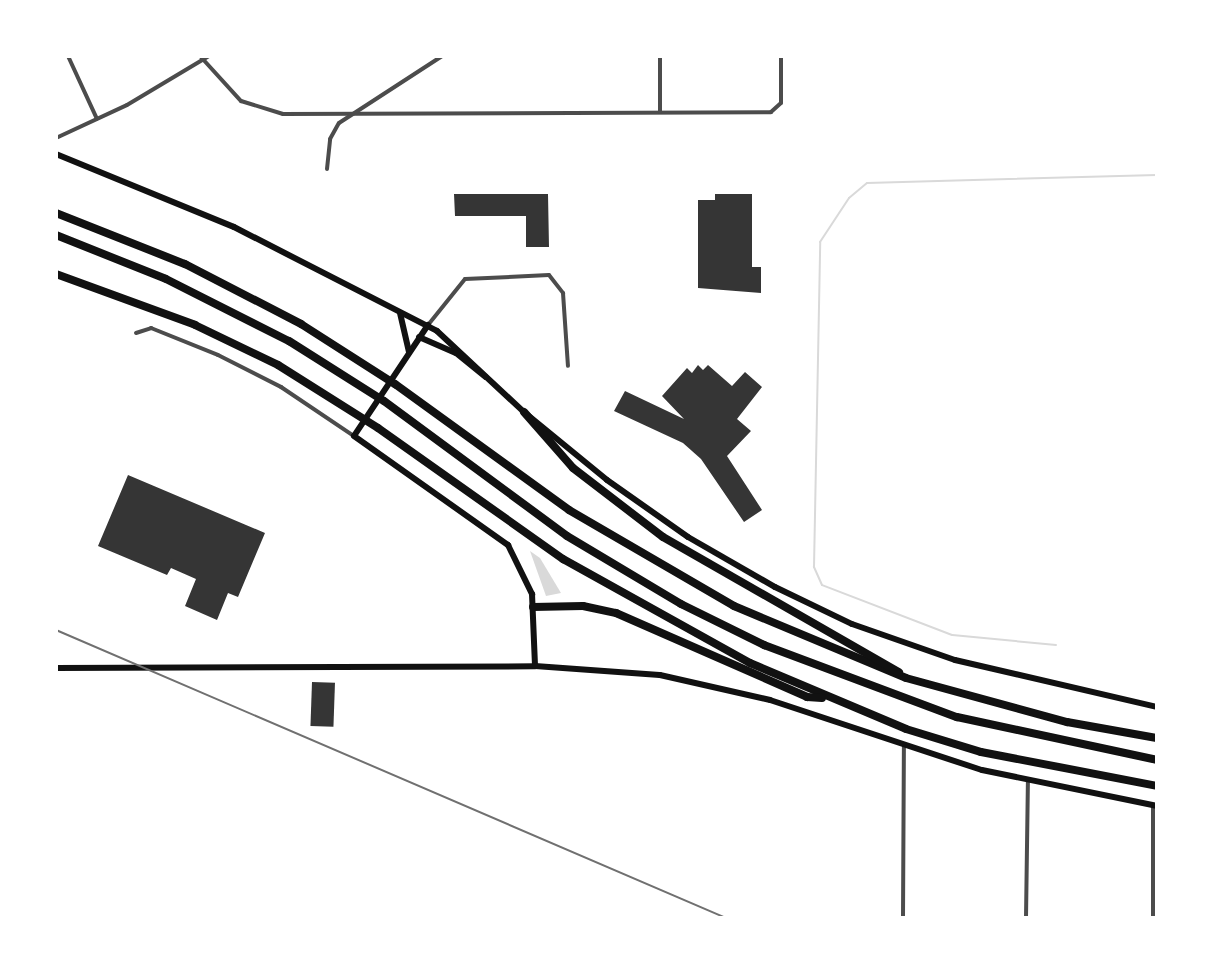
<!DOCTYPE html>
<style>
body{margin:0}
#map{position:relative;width:1213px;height:974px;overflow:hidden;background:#fff;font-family:Lora,serif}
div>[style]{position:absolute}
.water>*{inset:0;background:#d9d9d9}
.stream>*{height:2px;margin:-1px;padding:0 1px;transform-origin:1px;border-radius:1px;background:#d9d9d9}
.building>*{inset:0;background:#353535;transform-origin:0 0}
.minor>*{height:4px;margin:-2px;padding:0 2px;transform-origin:2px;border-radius:2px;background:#4c4c4c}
.secondary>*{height:6px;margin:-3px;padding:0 3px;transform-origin:3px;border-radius:3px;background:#111}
.motorway>*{height:8px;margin:-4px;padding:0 4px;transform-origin:4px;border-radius:4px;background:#111}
.rail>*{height:2px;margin:-1px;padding:0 1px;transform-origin:1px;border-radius:1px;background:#707070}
span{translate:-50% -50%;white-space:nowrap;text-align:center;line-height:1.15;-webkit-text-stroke:6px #fff;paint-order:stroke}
.frame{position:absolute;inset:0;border:58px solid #fff;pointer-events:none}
</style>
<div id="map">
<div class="water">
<i style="clip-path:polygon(530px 551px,540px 558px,561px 593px,546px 596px)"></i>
</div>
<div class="stream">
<i style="left:1056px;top:645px;width:104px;rotate:-174.5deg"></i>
<i style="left:952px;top:635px;width:139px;rotate:-159deg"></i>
<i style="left:822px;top:585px;width:20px;rotate:-114deg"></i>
<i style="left:814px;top:567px;width:325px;rotate:-88.9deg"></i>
<i style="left:820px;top:242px;width:53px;rotate:-56.6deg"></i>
<i style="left:849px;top:198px;width:23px;rotate:-40deg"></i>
<i style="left:867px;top:183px;width:290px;rotate:-1.6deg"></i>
</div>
<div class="building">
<i style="clip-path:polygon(454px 194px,548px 194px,549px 247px,526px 247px,526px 216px,455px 216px)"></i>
<i style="clip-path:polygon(715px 194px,752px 194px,752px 267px,761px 267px,761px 293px,698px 288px,698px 200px,715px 200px)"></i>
<i style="clip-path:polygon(698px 365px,703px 370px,708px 365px,732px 386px,745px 372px,762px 387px,737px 419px,751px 431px,727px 456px,762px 510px,744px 522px,701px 459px,683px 443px,614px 411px,625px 391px,684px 419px,662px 396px,687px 368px,692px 373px)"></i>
<i style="clip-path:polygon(128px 475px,265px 533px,238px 597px,228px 593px,217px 620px,185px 606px,196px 579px,171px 568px,167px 575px,98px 546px)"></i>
<i style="left:312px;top:682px;width:23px;height:44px;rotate:2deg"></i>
</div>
<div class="minor">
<i style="left:68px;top:56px;width:69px;rotate:65.3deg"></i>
<i style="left:200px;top:56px;width:61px;rotate:47.7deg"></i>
<i style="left:241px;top:101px;width:44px;rotate:17.2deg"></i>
<i style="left:283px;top:114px;width:488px;rotate:-0.2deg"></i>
<i style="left:771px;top:112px;width:13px;rotate:-42deg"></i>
<i style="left:781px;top:103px;width:47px;rotate:-90deg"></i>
<i style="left:660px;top:56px;width:56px;rotate:90deg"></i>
<i style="left:56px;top:138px;width:78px;rotate:-24.9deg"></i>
<i style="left:127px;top:105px;width:96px;rotate:-30.9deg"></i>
<i style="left:327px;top:169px;width:30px;rotate:-84deg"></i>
<i style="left:330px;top:139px;width:18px;rotate:-61deg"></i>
<i style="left:339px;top:123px;width:123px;rotate:-33deg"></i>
<i style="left:428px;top:325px;width:59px;rotate:-51.2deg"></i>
<i style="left:465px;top:279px;width:84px;rotate:-2.7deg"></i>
<i style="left:549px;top:275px;width:23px;rotate:52deg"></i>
<i style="left:563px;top:293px;width:73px;rotate:86.1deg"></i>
<i style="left:136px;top:333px;width:16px;rotate:-18deg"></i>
<i style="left:151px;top:328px;width:72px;rotate:21.9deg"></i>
<i style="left:218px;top:355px;width:71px;rotate:26.9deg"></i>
<i style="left:281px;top:387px;width:88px;rotate:33.9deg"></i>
<i style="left:903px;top:918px;width:171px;rotate:-89.7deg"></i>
<i style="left:1026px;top:918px;width:136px;rotate:-89.2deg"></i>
<i style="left:1153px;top:918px;width:112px;rotate:-90deg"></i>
</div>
<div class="secondary">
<i style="left:56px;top:154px;width:192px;rotate:22.3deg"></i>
<i style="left:234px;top:227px;width:228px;rotate:27.1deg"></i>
<i style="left:437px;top:331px;width:119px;rotate:43deg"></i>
<i style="left:524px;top:412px;width:107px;rotate:39.3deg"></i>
<i style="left:607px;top:480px;width:99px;rotate:35.1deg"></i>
<i style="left:688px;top:537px;width:100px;rotate:29.9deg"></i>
<i style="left:775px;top:587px;width:85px;rotate:25.7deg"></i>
<i style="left:852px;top:624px;width:109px;rotate:19.3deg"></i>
<i style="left:955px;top:660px;width:207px;rotate:13.1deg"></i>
<i style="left:400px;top:313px;width:40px;rotate:77deg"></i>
<i style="left:428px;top:325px;width:133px;rotate:123.7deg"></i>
<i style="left:354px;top:436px;width:189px;rotate:35.3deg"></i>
<i style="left:508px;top:545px;width:55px;rotate:63.9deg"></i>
<i style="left:532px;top:594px;width:72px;rotate:87.6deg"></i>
<i style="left:419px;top:337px;width:40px;rotate:23.4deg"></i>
<i style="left:456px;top:353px;width:38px;rotate:39deg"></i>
<i style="left:56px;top:668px;width:479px;rotate:-0.2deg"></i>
<i style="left:535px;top:666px;width:125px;rotate:4.1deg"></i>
<i style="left:660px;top:675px;width:113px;rotate:12.8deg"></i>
<i style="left:770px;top:700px;width:223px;rotate:18.3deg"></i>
<i style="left:982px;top:770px;width:179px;rotate:11.6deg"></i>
</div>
<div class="motorway">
<i style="left:56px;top:213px;width:139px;rotate:21.6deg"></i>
<i style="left:185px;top:264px;width:131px;rotate:27.3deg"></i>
<i style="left:301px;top:324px;width:112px;rotate:32.6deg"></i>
<i style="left:395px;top:384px;width:215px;rotate:35.9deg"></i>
<i style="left:569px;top:510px;width:191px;rotate:30.2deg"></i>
<i style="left:734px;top:606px;width:186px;rotate:22.7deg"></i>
<i style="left:906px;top:678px;width:167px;rotate:15.3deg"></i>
<i style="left:1067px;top:722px;width:91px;rotate:10.1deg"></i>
<i style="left:56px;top:235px;width:118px;rotate:21.8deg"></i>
<i style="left:166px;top:279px;width:138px;rotate:26.8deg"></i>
<i style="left:289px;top:341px;width:112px;rotate:32.3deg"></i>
<i style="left:384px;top:401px;width:227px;rotate:36.4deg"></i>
<i style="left:567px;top:536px;width:133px;rotate:30.8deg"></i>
<i style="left:681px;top:604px;width:93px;rotate:26.3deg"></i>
<i style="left:764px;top:645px;width:206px;rotate:20.5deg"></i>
<i style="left:957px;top:717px;width:205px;rotate:12.1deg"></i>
<i style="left:56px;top:274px;width:148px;rotate:20.1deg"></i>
<i style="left:195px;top:325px;width:92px;rotate:25.7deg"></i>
<i style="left:278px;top:365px;width:118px;rotate:32.2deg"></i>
<i style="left:378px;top:428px;width:227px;rotate:35.3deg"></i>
<i style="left:563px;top:559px;width:214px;rotate:29.1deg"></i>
<i style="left:750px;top:663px;width:169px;rotate:22.9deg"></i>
<i style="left:906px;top:729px;width:78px;rotate:17deg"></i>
<i style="left:981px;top:752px;width:179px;rotate:10.9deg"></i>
<i style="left:524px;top:412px;width:74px;rotate:48.8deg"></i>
<i style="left:573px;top:468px;width:113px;rotate:37.5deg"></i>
<i style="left:663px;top:537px;width:272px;rotate:29.8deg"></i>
<i style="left:533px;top:607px;width:50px;rotate:-1.1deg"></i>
<i style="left:583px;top:606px;width:34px;rotate:12deg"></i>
<i style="left:616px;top:613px;width:209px;rotate:23.7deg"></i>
<i style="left:807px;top:697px;width:15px;rotate:4deg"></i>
</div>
<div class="rail">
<i style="left:56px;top:630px;width:729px;rotate:23.26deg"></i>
</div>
<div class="frame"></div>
</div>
